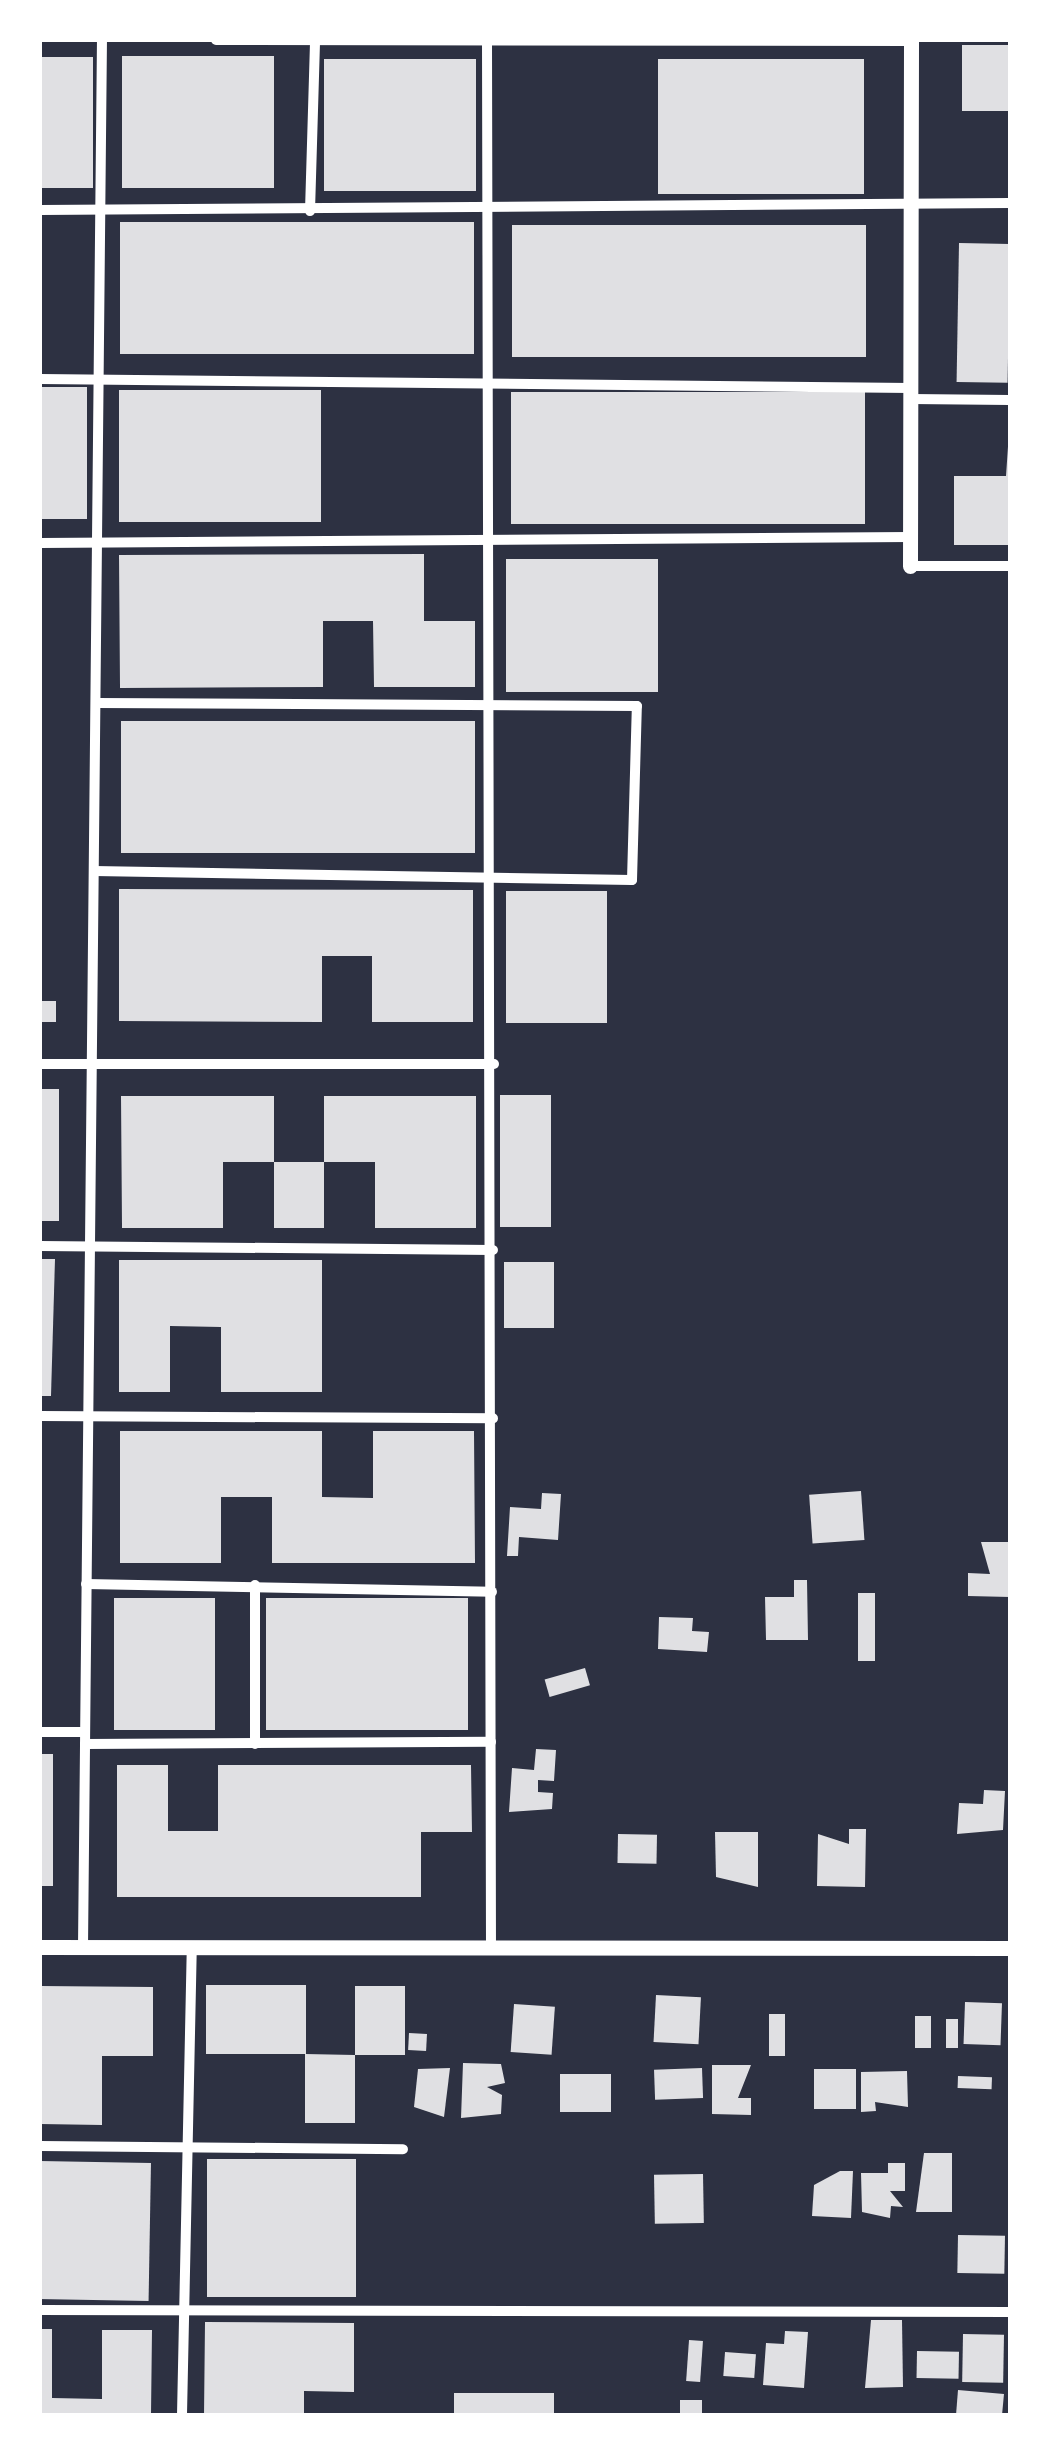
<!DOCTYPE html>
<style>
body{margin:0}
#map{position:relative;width:1050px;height:2455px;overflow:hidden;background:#2d3142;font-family:Inter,sans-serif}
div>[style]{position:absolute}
.building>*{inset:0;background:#e0e0e3;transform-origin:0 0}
.minor>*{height:10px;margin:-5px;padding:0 5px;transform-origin:5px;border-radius:5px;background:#fff}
.tertiary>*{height:15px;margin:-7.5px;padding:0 7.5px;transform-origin:7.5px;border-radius:7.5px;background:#fff}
span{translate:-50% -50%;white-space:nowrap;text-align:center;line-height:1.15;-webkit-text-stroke:8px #fff;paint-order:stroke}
.frame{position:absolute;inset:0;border:42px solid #fff;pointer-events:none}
</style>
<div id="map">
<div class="building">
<i style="left:962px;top:45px;width:48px;height:66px"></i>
<i style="left:122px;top:56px;width:152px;height:132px"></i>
<i style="left:40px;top:57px;width:53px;height:131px"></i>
<i style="left:324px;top:59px;width:152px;height:132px"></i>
<i style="left:864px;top:59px;width:135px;height:206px;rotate:90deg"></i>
<i style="left:120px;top:222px;width:354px;height:132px"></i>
<i style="left:512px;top:225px;width:354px;height:132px"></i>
<i style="left:959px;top:243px;width:51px;height:139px;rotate:1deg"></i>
<i style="left:40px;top:387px;width:47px;height:132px"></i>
<i style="left:119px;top:390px;width:202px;height:132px"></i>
<i style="left:511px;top:392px;width:354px;height:132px"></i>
<i style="clip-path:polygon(1010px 417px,1010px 545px,954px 545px,954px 476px,1006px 476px)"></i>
<i style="clip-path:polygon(424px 554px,424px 621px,475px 621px,475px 687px,374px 687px,373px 621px,323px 621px,323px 687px,120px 688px,119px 555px)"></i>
<i style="left:506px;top:559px;width:152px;height:133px"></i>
<i style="left:121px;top:721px;width:354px;height:132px"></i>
<i style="clip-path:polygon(119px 889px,473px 890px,473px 1022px,372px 1022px,372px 956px,322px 956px,322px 1022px,119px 1021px)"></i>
<i style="left:506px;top:891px;width:101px;height:132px"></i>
<i style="left:40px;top:1001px;width:16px;height:21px"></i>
<i style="left:40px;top:1089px;width:19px;height:132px"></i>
<i style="left:500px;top:1095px;width:51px;height:132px"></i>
<i style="clip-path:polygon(121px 1096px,274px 1096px,274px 1162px,324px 1162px,324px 1096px,476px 1096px,476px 1228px,375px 1228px,375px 1162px,324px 1162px,324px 1228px,274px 1228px,274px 1162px,223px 1162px,223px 1228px,122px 1228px)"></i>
<i style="clip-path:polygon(40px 1259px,55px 1259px,51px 1396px,40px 1396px)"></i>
<i style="clip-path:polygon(119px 1260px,322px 1260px,322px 1392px,221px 1392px,221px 1327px,170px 1326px,170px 1392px,119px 1392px)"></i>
<i style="left:504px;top:1262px;width:50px;height:66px"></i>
<i style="clip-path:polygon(120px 1431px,322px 1431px,322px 1497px,373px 1498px,373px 1431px,474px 1431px,475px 1563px,272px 1563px,272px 1497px,221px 1497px,221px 1563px,120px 1563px)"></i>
<i style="left:861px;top:1491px;width:49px;height:52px;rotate:86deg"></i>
<i style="clip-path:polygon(542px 1493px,561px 1494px,558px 1540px,519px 1537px,518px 1556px,507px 1556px,510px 1507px,541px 1509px)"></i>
<i style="clip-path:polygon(981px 1542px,1010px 1542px,1010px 1597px,968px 1596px,968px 1573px,990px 1574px)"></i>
<i style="clip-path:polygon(794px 1580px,807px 1580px,808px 1640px,766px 1640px,765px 1597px,794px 1597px)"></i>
<i style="left:858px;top:1593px;width:17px;height:68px"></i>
<i style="left:114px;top:1598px;width:101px;height:132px"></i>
<i style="left:266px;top:1598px;width:202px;height:132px"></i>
<i style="clip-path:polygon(659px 1617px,693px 1618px,692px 1631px,709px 1632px,707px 1652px,658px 1649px)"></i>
<i style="left:585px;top:1668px;width:18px;height:42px;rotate:74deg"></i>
<i style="clip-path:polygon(536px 1749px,556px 1750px,554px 1781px,538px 1780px,538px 1792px,553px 1793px,552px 1809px,509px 1812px,512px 1768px,534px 1770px)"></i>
<i style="left:40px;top:1754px;width:13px;height:132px"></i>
<i style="clip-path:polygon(117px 1765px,168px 1765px,168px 1831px,218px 1831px,218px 1765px,471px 1765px,472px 1832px,421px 1832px,421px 1897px,117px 1897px)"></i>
<i style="clip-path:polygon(984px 1790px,1005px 1791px,1003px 1830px,957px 1834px,959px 1803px,983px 1804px)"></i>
<i style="clip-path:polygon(849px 1829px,866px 1829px,865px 1887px,817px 1886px,818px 1834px,849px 1844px)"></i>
<i style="clip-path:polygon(715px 1832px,758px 1832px,758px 1887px,716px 1877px)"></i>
<i style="left:618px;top:1834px;width:39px;height:29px;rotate:1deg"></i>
<i style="left:206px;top:1985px;width:100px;height:69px"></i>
<i style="clip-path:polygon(40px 1986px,153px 1987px,153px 2056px,102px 2056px,102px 2125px,40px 2124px)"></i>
<i style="clip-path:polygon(355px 1986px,405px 1986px,405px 2055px,355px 2055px,355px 2123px,305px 2123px,305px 2054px,355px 2055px)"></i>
<i style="left:656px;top:1995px;width:45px;height:47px;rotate:3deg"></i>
<i style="left:965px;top:2002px;width:37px;height:42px;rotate:2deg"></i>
<i style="left:514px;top:2004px;width:41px;height:48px;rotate:4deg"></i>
<i style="left:769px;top:2014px;width:16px;height:42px"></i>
<i style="left:915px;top:2016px;width:16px;height:32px"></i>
<i style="left:958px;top:2019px;width:29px;height:12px;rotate:90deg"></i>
<i style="left:409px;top:2033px;width:18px;height:17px;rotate:3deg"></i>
<i style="clip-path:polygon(463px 2063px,501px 2064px,505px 2083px,487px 2087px,502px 2095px,501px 2114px,461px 2118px)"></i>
<i style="clip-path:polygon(712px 2065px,751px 2065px,738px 2098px,751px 2098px,751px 2115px,712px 2114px)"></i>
<i style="clip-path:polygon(450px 2068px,444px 2117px,414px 2107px,418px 2069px)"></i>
<i style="left:702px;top:2068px;width:30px;height:48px;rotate:88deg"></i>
<i style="left:814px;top:2069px;width:42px;height:40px"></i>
<i style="clip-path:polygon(907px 2071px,908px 2107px,875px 2102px,876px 2111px,861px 2112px,861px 2072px)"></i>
<i style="left:560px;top:2074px;width:51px;height:38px"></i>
<i style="left:958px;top:2076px;width:34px;height:12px;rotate:2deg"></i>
<i style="clip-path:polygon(924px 2153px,952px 2153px,952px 2212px,916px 2212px)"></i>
<i style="left:207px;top:2159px;width:149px;height:138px"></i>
<i style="left:40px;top:2161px;width:111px;height:138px;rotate:1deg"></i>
<i style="clip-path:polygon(888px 2163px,905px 2163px,905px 2191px,890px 2191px,903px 2207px,891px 2206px,890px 2218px,862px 2212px,861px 2173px,888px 2173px)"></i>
<i style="clip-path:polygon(840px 2171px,853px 2171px,851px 2218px,812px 2216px,814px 2185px)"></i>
<i style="left:703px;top:2174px;width:49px;height:49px;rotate:89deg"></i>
<i style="left:958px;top:2235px;width:47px;height:38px;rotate:1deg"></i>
<i style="clip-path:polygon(871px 2320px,902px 2320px,903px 2387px,865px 2388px)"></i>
<i style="clip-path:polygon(205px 2322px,354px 2323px,354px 2392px,304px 2391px,304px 2415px,204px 2415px)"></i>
<i style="clip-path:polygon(40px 2329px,52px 2329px,52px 2398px,102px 2399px,102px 2330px,152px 2330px,151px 2415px,40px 2415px)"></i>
<i style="clip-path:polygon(785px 2331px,808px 2332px,804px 2388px,763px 2385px,766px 2343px,784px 2344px)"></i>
<i style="left:963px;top:2334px;width:41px;height:48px;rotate:1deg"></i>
<i style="left:689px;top:2340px;width:14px;height:41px;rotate:4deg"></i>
<i style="left:917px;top:2351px;width:42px;height:27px;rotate:1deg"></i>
<i style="left:725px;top:2352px;width:31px;height:24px;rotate:4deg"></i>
<i style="clip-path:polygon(958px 2390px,1004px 2394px,1002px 2415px,956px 2415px)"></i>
<i style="left:454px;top:2393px;width:100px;height:22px"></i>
<i style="left:680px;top:2400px;width:22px;height:15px"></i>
</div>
<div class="minor">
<i style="left:216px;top:40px;width:695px;rotate:0.08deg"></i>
<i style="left:487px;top:40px;width:1908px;rotate:89.88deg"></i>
<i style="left:40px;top:210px;width:970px;rotate:-0.41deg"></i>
<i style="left:310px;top:211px;width:171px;rotate:-88.3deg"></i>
<i style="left:40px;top:379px;width:871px;rotate:0.59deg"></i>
<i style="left:911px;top:399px;width:99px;rotate:0.6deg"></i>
<i style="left:40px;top:543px;width:870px;rotate:-0.4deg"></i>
<i style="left:910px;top:566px;width:100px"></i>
<i style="left:94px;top:871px;width:538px;rotate:0.96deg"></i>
<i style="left:632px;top:880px;width:174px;rotate:-88.4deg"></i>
<i style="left:637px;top:706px;width:541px;rotate:-179.68deg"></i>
<i style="left:40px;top:1064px;width:454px"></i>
<i style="left:40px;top:1246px;width:453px;rotate:0.5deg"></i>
<i style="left:40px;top:1416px;width:453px;rotate:0.3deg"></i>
<i style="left:86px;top:1584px;width:406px;rotate:1.1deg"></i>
<i style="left:255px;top:1585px;width:159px;rotate:90deg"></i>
<i style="left:40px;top:1732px;width:45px"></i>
<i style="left:85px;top:1744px;width:406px;rotate:-0.3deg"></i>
<i style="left:83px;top:1947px;width:1907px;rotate:-89.43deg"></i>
<i style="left:40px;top:2146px;width:363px;rotate:0.5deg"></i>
<i style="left:40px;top:2310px;width:970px;rotate:0.12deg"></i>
<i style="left:182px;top:2415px;width:467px;rotate:-88.8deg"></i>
</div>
<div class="tertiary">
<i style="left:910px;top:566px;width:526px;rotate:-89.89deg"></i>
<i style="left:40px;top:1947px;width:970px;rotate:0.06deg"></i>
</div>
<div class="frame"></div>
</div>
